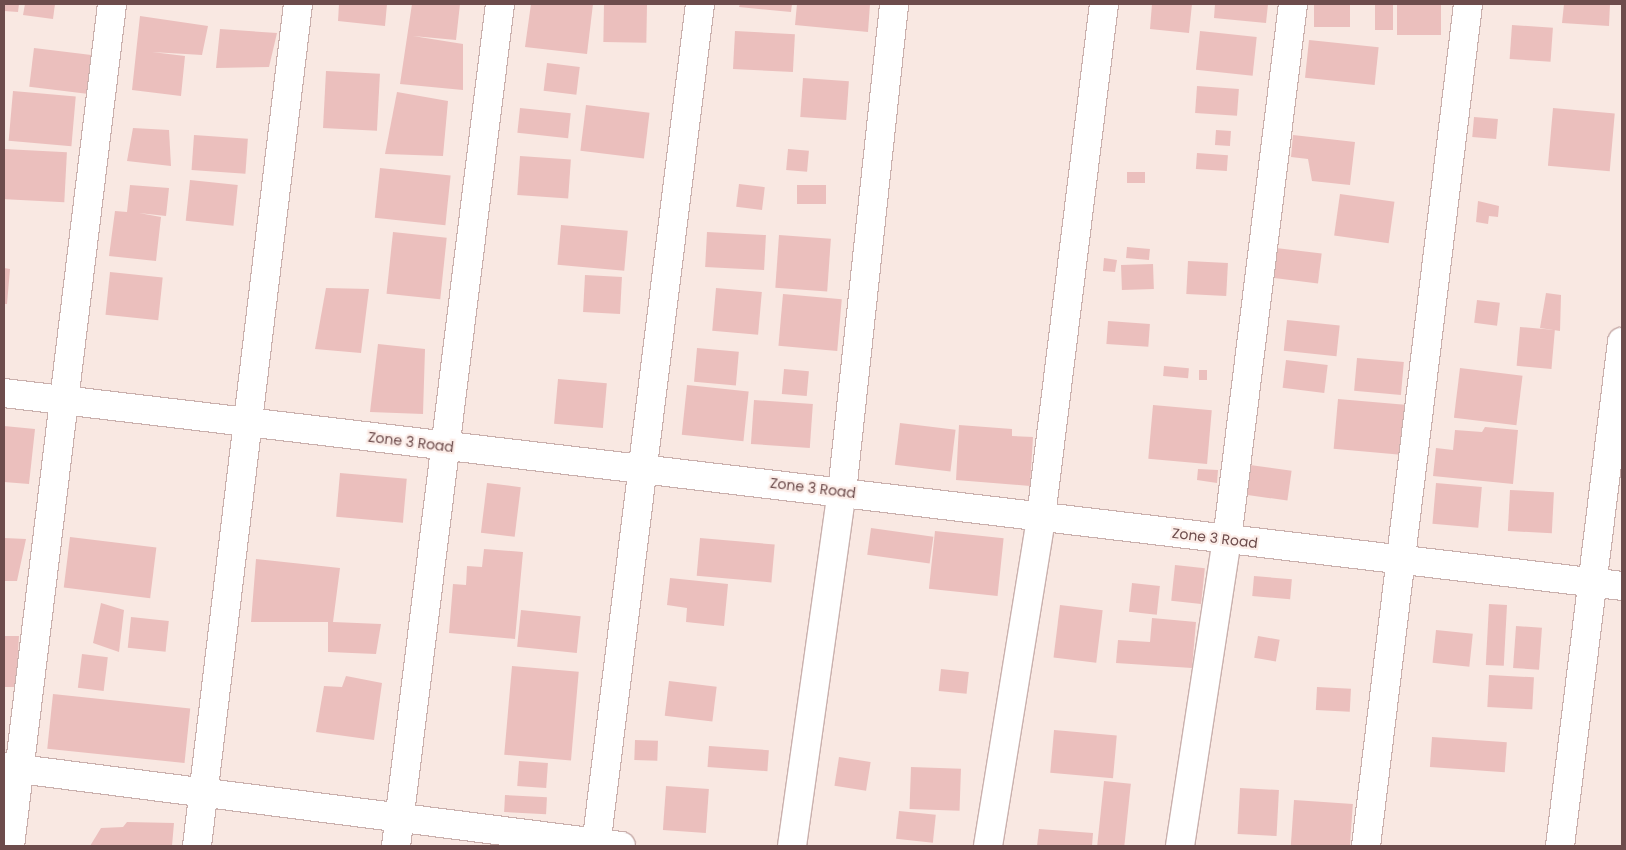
<!DOCTYPE html>
<style>
body{margin:0}
#map{position:relative;width:1626px;height:850px;overflow:hidden;background:#f9e8e2;font-family:Poppins,sans-serif}
div>[style]{position:absolute}
.building>*{inset:0;background:#ebbfbd;transform-origin:0 0}
.roads{filter:drop-shadow(1px 0 #cab0ad) drop-shadow(-1px 0 #cab0ad) drop-shadow(0 1px #cab0ad) drop-shadow(0 -1px #cab0ad)}
.minor>*{height:28px;margin:-14px;padding:0 14px;transform-origin:14px;border-radius:14px;background:#fff}
span{translate:-50% -50%;white-space:nowrap;text-align:center;line-height:1.15;-webkit-text-stroke:4.5px #fcede8;paint-order:stroke}
.street-label{font-size:14px;color:#6d4c4c}
.frame{position:absolute;inset:0;border:5px solid #6d4c4c;pointer-events:none}
</style>
<div id="map">
<div class="building">
<i style="clip-path:polygon(4px 4px,19px 4px,18px 12px,4px 11px)"></i>
<i style="clip-path:polygon(25px 4px,55px 4px,53px 19px,23px 15px)"></i>
<i style="clip-path:polygon(339px 4px,387px 4px,385px 26px,338px 21px)"></i>
<i style="clip-path:polygon(412px 4px,460px 4px,456px 40px,413px 36px,463px 44px,463px 90px,400px 84px)"></i>
<i style="clip-path:polygon(531px 4px,593px 4px,587px 54px,525px 47px)"></i>
<i style="left:604px;top:4px;width:43px;height:38px;rotate:1deg"></i>
<i style="clip-path:polygon(740px 4px,792px 4px,791px 12px,739px 7px)"></i>
<i style="clip-path:polygon(797px 4px,870px 4px,868px 32px,795px 25px)"></i>
<i style="clip-path:polygon(1152px 4px,1192px 4px,1189px 33px,1150px 29px)"></i>
<i style="clip-path:polygon(1215px 4px,1268px 4px,1266px 23px,1214px 18px)"></i>
<i style="left:1314px;top:4px;width:36px;height:23px"></i>
<i style="left:1375px;top:4px;width:18px;height:26px"></i>
<i style="left:1397px;top:4px;width:44px;height:31px"></i>
<i style="clip-path:polygon(1564px 4px,1610px 4px,1609px 26px,1562px 23px)"></i>
<i style="clip-path:polygon(140px 16px,208px 26px,202px 55px,152px 52px,185px 56px,181px 96px,132px 90px)"></i>
<i style="left:1512px;top:25px;width:41px;height:34px;rotate:4deg"></i>
<i style="clip-path:polygon(220px 29px,277px 33px,269px 67px,216px 68px)"></i>
<i style="left:735px;top:31px;width:60px;height:38px;rotate:3deg"></i>
<i style="left:1200px;top:31px;width:57px;height:39px;rotate:6deg"></i>
<i style="left:1309px;top:40px;width:70px;height:38px;rotate:6deg"></i>
<i style="left:34px;top:48px;width:64px;height:39px;rotate:7deg"></i>
<i style="left:547px;top:63px;width:33px;height:28px;rotate:7deg"></i>
<i style="left:326px;top:71px;width:54px;height:57px;rotate:3deg"></i>
<i style="left:803px;top:78px;width:46px;height:39px;rotate:4deg"></i>
<i style="left:1197px;top:86px;width:42px;height:27px;rotate:4deg"></i>
<i style="left:13px;top:91px;width:63px;height:50px;rotate:5deg"></i>
<i style="clip-path:polygon(397px 92px,448px 101px,443px 156px,385px 154px)"></i>
<i style="left:586px;top:105px;width:64px;height:46px;rotate:7deg"></i>
<i style="left:520px;top:108px;width:51px;height:25px;rotate:6deg"></i>
<i style="left:1553px;top:108px;width:62px;height:58px;rotate:5deg"></i>
<i style="left:1474px;top:117px;width:24px;height:20px;rotate:5deg"></i>
<i style="clip-path:polygon(133px 128px,169px 130px,171px 166px,127px 161px)"></i>
<i style="left:1216px;top:130px;width:15px;height:15px;rotate:4deg"></i>
<i style="left:194px;top:135px;width:54px;height:35px;rotate:4deg"></i>
<i style="clip-path:polygon(1293px 135px,1355px 142px,1350px 185px,1312px 181px,1308px 159px,1291px 157px)"></i>
<i style="left:4px;top:149px;width:63px;height:50px;rotate:3deg"></i>
<i style="left:788px;top:149px;width:21px;height:21px;rotate:5deg"></i>
<i style="left:1197px;top:153px;width:31px;height:16px;rotate:4deg"></i>
<i style="left:520px;top:156px;width:51px;height:39px;rotate:4deg"></i>
<i style="left:380px;top:168px;width:71px;height:50px;rotate:6deg"></i>
<i style="left:1127px;top:172px;width:18px;height:11px"></i>
<i style="left:190px;top:180px;width:48px;height:41px;rotate:6deg"></i>
<i style="left:739px;top:184px;width:26px;height:23px;rotate:7deg"></i>
<i style="clip-path:polygon(130px 185px,169px 188px,166px 216px,139px 213px,161px 217px,156px 261px,109px 256px,115px 211px,127px 212px)"></i>
<i style="left:797px;top:185px;width:29px;height:19px"></i>
<i style="left:1340px;top:194px;width:55px;height:42px;rotate:8deg"></i>
<i style="clip-path:polygon(1478px 201px,1499px 206px,1498px 217px,1489px 216px,1488px 224px,1476px 222px)"></i>
<i style="left:561px;top:225px;width:67px;height:40px;rotate:5deg"></i>
<i style="left:393px;top:232px;width:54px;height:62px;rotate:6deg"></i>
<i style="left:707px;top:232px;width:59px;height:35px;rotate:3deg"></i>
<i style="left:779px;top:235px;width:52px;height:53px;rotate:4deg"></i>
<i style="left:1127px;top:247px;width:23px;height:11px;rotate:5deg"></i>
<i style="left:1276px;top:248px;width:46px;height:30px;rotate:7deg"></i>
<i style="clip-path:polygon(1104px 258px,1117px 260px,1115px 272px,1103px 271px)"></i>
<i style="left:1188px;top:261px;width:40px;height:33px;rotate:3deg"></i>
<i style="left:1153px;top:264px;width:25px;height:32px;rotate:88deg"></i>
<i style="clip-path:polygon(4px 268px,10px 269px,7px 304px,4px 304px)"></i>
<i style="left:110px;top:272px;width:53px;height:43px;rotate:6deg"></i>
<i style="left:585px;top:275px;width:37px;height:37px;rotate:3deg"></i>
<i style="clip-path:polygon(326px 288px,369px 289px,361px 353px,315px 349px)"></i>
<i style="left:716px;top:288px;width:46px;height:43px;rotate:5deg"></i>
<i style="clip-path:polygon(1546px 293px,1561px 295px,1560px 331px,1540px 328px)"></i>
<i style="left:783px;top:294px;width:59px;height:52px;rotate:5deg"></i>
<i style="left:1477px;top:300px;width:23px;height:23px;rotate:7deg"></i>
<i style="left:1287px;top:320px;width:53px;height:31px;rotate:6deg"></i>
<i style="left:1108px;top:321px;width:42px;height:23px;rotate:4deg"></i>
<i style="left:1520px;top:327px;width:35px;height:39px;rotate:5deg"></i>
<i style="clip-path:polygon(378px 344px,425px 349px,423px 414px,370px 412px)"></i>
<i style="left:697px;top:348px;width:42px;height:34px;rotate:5deg"></i>
<i style="left:1357px;top:358px;width:47px;height:33px;rotate:5deg"></i>
<i style="left:1286px;top:360px;width:42px;height:28px;rotate:7deg"></i>
<i style="left:1164px;top:366px;width:25px;height:10px;rotate:5deg"></i>
<i style="left:1460px;top:368px;width:63px;height:50px;rotate:7deg"></i>
<i style="left:784px;top:369px;width:25px;height:25px;rotate:5deg"></i>
<i style="left:1199px;top:370px;width:8px;height:10px"></i>
<i style="left:558px;top:379px;width:49px;height:45px;rotate:5deg"></i>
<i style="left:687px;top:385px;width:62px;height:50px;rotate:6deg"></i>
<i style="left:1338px;top:399px;width:70px;height:50px;rotate:5deg"></i>
<i style="left:754px;top:400px;width:59px;height:44px;rotate:4deg"></i>
<i style="left:1153px;top:405px;width:59px;height:54px;rotate:5deg"></i>
<i style="left:900px;top:423px;width:56px;height:42px;rotate:7deg"></i>
<i style="clip-path:polygon(959px 425px,1012px 429px,1012px 436px,1033px 437px,1030px 486px,956px 480px)"></i>
<i style="clip-path:polygon(4px 426px,35px 429px,29px 484px,4px 482px)"></i>
<i style="clip-path:polygon(1485px 427px,1518px 430px,1513px 484px,1433px 476px,1436px 448px,1453px 450px,1455px 430px,1482px 432px)"></i>
<i style="left:1250px;top:465px;width:42px;height:30px;rotate:8deg"></i>
<i style="clip-path:polygon(1198px 469px,1218px 470px,1217px 483px,1197px 480px)"></i>
<i style="left:340px;top:473px;width:67px;height:44px;rotate:5deg"></i>
<i style="left:487px;top:483px;width:34px;height:50px;rotate:7deg"></i>
<i style="left:1436px;top:483px;width:46px;height:41px;rotate:5deg"></i>
<i style="left:1510px;top:490px;width:44px;height:41px;rotate:3deg"></i>
<i style="left:871px;top:528px;width:63px;height:27px;rotate:8deg"></i>
<i style="left:935px;top:531px;width:69px;height:58px;rotate:6deg"></i>
<i style="left:70px;top:537px;width:87px;height:51px;rotate:7deg"></i>
<i style="clip-path:polygon(4px 538px,26px 539px,17px 581px,4px 581px)"></i>
<i style="left:700px;top:538px;width:75px;height:38px;rotate:5deg"></i>
<i style="clip-path:polygon(484px 549px,523px 552px,515px 639px,449px 633px,453px 584px,466px 585px,467px 566px,482px 567px)"></i>
<i style="clip-path:polygon(256px 559px,340px 568px,333px 622px,381px 624px,376px 654px,328px 652px,328px 622px,251px 622px)"></i>
<i style="left:1175px;top:565px;width:30px;height:36px;rotate:6deg"></i>
<i style="left:1254px;top:576px;width:38px;height:20px;rotate:5deg"></i>
<i style="clip-path:polygon(670px 578px,728px 584px,724px 626px,686px 622px,687px 608px,667px 605px)"></i>
<i style="left:1132px;top:583px;width:28px;height:29px;rotate:6deg"></i>
<i style="clip-path:polygon(101px 603px,124px 610px,119px 652px,93px 643px)"></i>
<i style="left:1489px;top:604px;width:18px;height:61px;rotate:3deg"></i>
<i style="left:1060px;top:605px;width:43px;height:53px;rotate:7deg"></i>
<i style="left:521px;top:610px;width:60px;height:37px;rotate:6deg"></i>
<i style="left:131px;top:617px;width:38px;height:31px;rotate:6deg"></i>
<i style="clip-path:polygon(1152px 618px,1196px 622px,1192px 668px,1116px 663px,1118px 640px,1150px 642px)"></i>
<i style="left:1516px;top:626px;width:26px;height:42px;rotate:4deg"></i>
<i style="left:1436px;top:630px;width:37px;height:33px;rotate:6deg"></i>
<i style="clip-path:polygon(4px 636px,19px 636px,16px 687px,4px 687px)"></i>
<i style="left:1258px;top:636px;width:22px;height:22px;rotate:10deg"></i>
<i style="left:82px;top:654px;width:26px;height:34px;rotate:7deg"></i>
<i style="left:512px;top:666px;width:67px;height:89px;rotate:5deg"></i>
<i style="left:941px;top:669px;width:28px;height:22px;rotate:6deg"></i>
<i style="left:1489px;top:675px;width:45px;height:32px;rotate:3deg"></i>
<i style="clip-path:polygon(346px 676px,382px 683px,374px 740px,316px 732px,324px 686px,342px 687px)"></i>
<i style="left:669px;top:681px;width:48px;height:35px;rotate:7deg"></i>
<i style="left:1317px;top:687px;width:34px;height:23px;rotate:3deg"></i>
<i style="left:53px;top:694px;width:138px;height:55px;rotate:6deg"></i>
<i style="left:1054px;top:730px;width:63px;height:43px;rotate:5deg"></i>
<i style="left:1432px;top:737px;width:75px;height:30px;rotate:4deg"></i>
<i style="left:635px;top:740px;width:23px;height:20px;rotate:2deg"></i>
<i style="left:709px;top:746px;width:60px;height:21px;rotate:4deg"></i>
<i style="left:839px;top:757px;width:32px;height:29px;rotate:9deg"></i>
<i style="left:519px;top:761px;width:29px;height:25px;rotate:4deg"></i>
<i style="left:911px;top:767px;width:50px;height:42px;rotate:2deg"></i>
<i style="left:1104px;top:781px;width:27px;height:65px;rotate:6deg"></i>
<i style="left:666px;top:786px;width:43px;height:44px;rotate:4deg"></i>
<i style="left:1240px;top:788px;width:39px;height:46px;rotate:3deg"></i>
<i style="left:505px;top:795px;width:42px;height:17px;rotate:3deg"></i>
<i style="left:1294px;top:800px;width:59px;height:46px;rotate:4deg"></i>
<i style="left:899px;top:811px;width:37px;height:28px;rotate:6deg"></i>
<i style="clip-path:polygon(127px 822px,174px 823px,172px 846px,90px 846px,101px 828px,123px 827px)"></i>
<i style="clip-path:polygon(1039px 829px,1093px 833px,1092px 846px,1037px 846px)"></i>
</div>
<div class="roads">
<div class="minor">
<i style="left:4px;top:393px;width:1629px;rotate:6.8deg"></i>
<i style="left:4px;top:767px;width:622px;rotate:7.3deg"></i>
<i style="left:10px;top:846px;width:848px;rotate:-83.09deg"></i>
<i style="left:197px;top:846px;width:848px;rotate:-83.16deg"></i>
<i style="left:396px;top:846px;width:848px;rotate:-82.96deg"></i>
<i style="left:596px;top:846px;width:848px;rotate:-82.96deg"></i>
<i style="left:792px;top:846px;width:358px;rotate:-82deg"></i>
<i style="left:842px;top:492px;width:491px;rotate:-83.9deg"></i>
<i style="left:988px;top:846px;width:333px;rotate:-80.8deg"></i>
<i style="left:1041px;top:517px;width:517px;rotate:-83deg"></i>
<i style="left:1180px;top:846px;width:310px;rotate:-81.3deg"></i>
<i style="left:1227px;top:540px;width:540px;rotate:-82.98deg"></i>
<i style="left:1366px;top:846px;width:848px;rotate:-83.09deg"></i>
<i style="left:1560px;top:846px;width:508px;rotate:-82.99deg"></i>
</div>
</div>
<div class="street-label">
<span style="left:411px;top:442px;rotate:7deg">Zone 3 Road</span>
<span style="left:813px;top:488px;rotate:7deg">Zone 3 Road</span>
<span style="left:1215px;top:538px;rotate:7deg">Zone 3 Road</span>
</div>
<div class="frame"></div>
</div>
